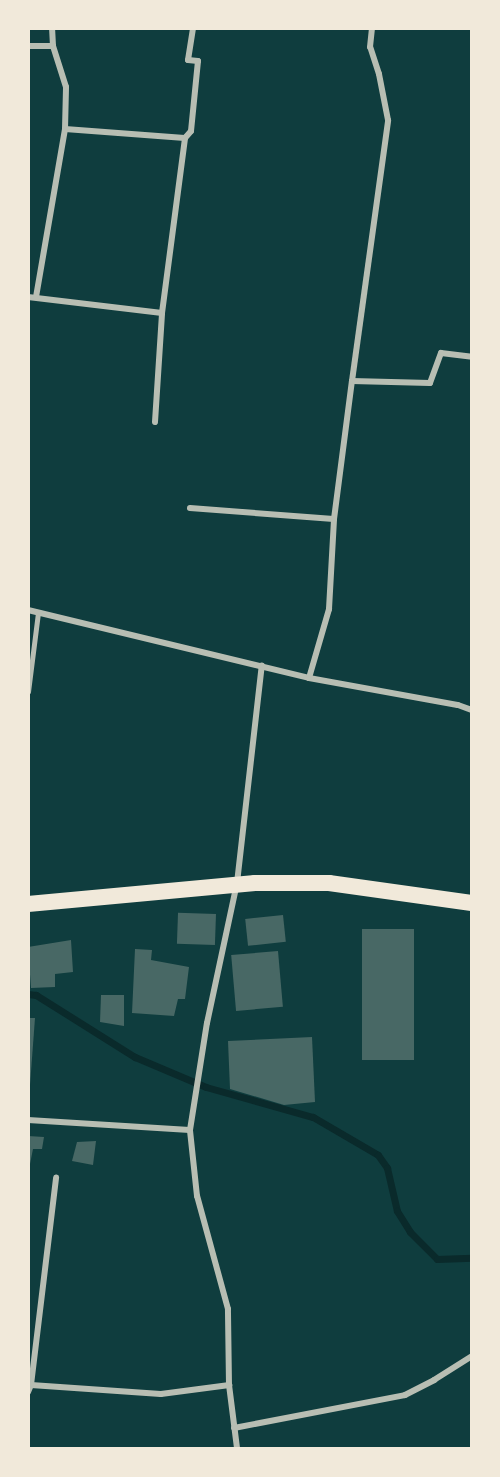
<!DOCTYPE html>
<style>
body{margin:0}
#map{position:relative;width:500px;height:1477px;overflow:hidden;background:#0f3d3e;font-family:Barlow,sans-serif}
div>[style]{position:absolute}
.stream>*{height:7px;margin:-3.5px;padding:0 3.5px;transform-origin:3.5px;border-radius:3.5px;background:#0a2a2b}
.building>*{inset:0;background:#486865;transform-origin:0 0}
.service>*{height:4.5px;margin:-2.25px;padding:0 2.25px;transform-origin:2.25px;border-radius:2.25px;background:#b8beb3}
.minor>*{height:6px;margin:-3px;padding:0 3px;transform-origin:3px;border-radius:3px;background:#b8beb3}
.trunk>*{height:16px;margin:-8px;padding:0 8px;transform-origin:8px;border-radius:8px;background:#f1e9da}
span{translate:-50% -50%;white-space:nowrap;text-align:center;line-height:1.15;-webkit-text-stroke:5px #f1e9da;paint-order:stroke}
.frame{position:absolute;inset:0;border:30px solid #f1e9da;pointer-events:none}
</style>
<div id="map">
<div class="stream">
<i style="left:28px;top:994px;width:8px;rotate:7deg"></i>
<i style="left:36px;top:995px;width:117px;rotate:32.1deg"></i>
<i style="left:135px;top:1057px;width:77px;rotate:22.9deg"></i>
<i style="left:206px;top:1087px;width:111px;rotate:15.7deg"></i>
<i style="left:313px;top:1117px;width:75px;rotate:30.3deg"></i>
<i style="left:378px;top:1155px;width:16px;rotate:55deg"></i>
<i style="left:387px;top:1168px;width:44px;rotate:76.9deg"></i>
<i style="left:397px;top:1211px;width:25px;rotate:58deg"></i>
<i style="left:410px;top:1232px;width:38px;rotate:45deg"></i>
<i style="left:437px;top:1259px;width:35px;rotate:-2deg"></i>
</div>
<div class="building">
<i style="left:216px;top:914px;width:31px;height:38px;rotate:92deg"></i>
<i style="left:283px;top:915px;width:27px;height:38px;rotate:84deg"></i>
<i style="left:362px;top:929px;width:52px;height:131px"></i>
<i style="clip-path:polygon(71px 940px,73px 972px,55px 974px,55px 987px,31px 988px,28px 947px)"></i>
<i style="clip-path:polygon(135px 949px,152px 950px,151px 960px,189px 967px,185px 999px,178px 999px,174px 1016px,132px 1013px)"></i>
<i style="left:278px;top:951px;width:56px;height:47px;rotate:85deg"></i>
<i style="clip-path:polygon(101px 995px,124px 995px,124px 1026px,100px 1022px)"></i>
<i style="clip-path:polygon(28px 1018px,35px 1018px,30px 1085px,28px 1085px)"></i>
<i style="clip-path:polygon(312px 1037px,315px 1102px,284px 1105px,230px 1089px,228px 1041px)"></i>
<i style="clip-path:polygon(28px 1136px,44px 1137px,42px 1149px,33px 1149px,30px 1164px)"></i>
<i style="clip-path:polygon(96px 1141px,93px 1165px,72px 1161px,77px 1142px)"></i>
</div>
<div class="service">
<i style="left:28px;top:692px;width:80px;rotate:-82.8deg"></i>
</div>
<div class="minor">
<i style="left:28px;top:46px;width:25px"></i>
<i style="left:53px;top:46px;width:18px;rotate:-93deg"></i>
<i style="left:65px;top:129px;width:120px;rotate:4.3deg"></i>
<i style="left:28px;top:297px;width:135px;rotate:6.8deg"></i>
<i style="left:162px;top:313px;width:177px;rotate:-82.5deg"></i>
<i style="left:185px;top:138px;width:9px;rotate:-49deg"></i>
<i style="left:191px;top:131px;width:70px;rotate:-84.3deg"></i>
<i style="left:198px;top:61px;width:10px;rotate:-174deg"></i>
<i style="left:188px;top:60px;width:32px;rotate:-81deg"></i>
<i style="left:36px;top:297px;width:170px;rotate:-80.2deg"></i>
<i style="left:65px;top:129px;width:42px;rotate:-88.6deg"></i>
<i style="left:66px;top:87px;width:43px;rotate:-107.6deg"></i>
<i style="left:352px;top:381px;width:263px;rotate:-82.1deg"></i>
<i style="left:388px;top:120px;width:47px;rotate:-101.1deg"></i>
<i style="left:379px;top:74px;width:28px;rotate:-108deg"></i>
<i style="left:370px;top:47px;width:19px;rotate:-84deg"></i>
<i style="left:155px;top:422px;width:109px;rotate:-86.3deg"></i>
<i style="left:190px;top:508px;width:144px;rotate:4.4deg"></i>
<i style="left:28px;top:610px;width:289px;rotate:13.6deg"></i>
<i style="left:309px;top:678px;width:151px;rotate:10.3deg"></i>
<i style="left:458px;top:705px;width:15px;rotate:20deg"></i>
<i style="left:309px;top:678px;width:72px;rotate:-73.8deg"></i>
<i style="left:329px;top:609px;width:90px;rotate:-86.8deg"></i>
<i style="left:334px;top:519px;width:139px;rotate:-82.6deg"></i>
<i style="left:352px;top:381px;width:78px;rotate:1.5deg"></i>
<i style="left:430px;top:383px;width:32px;rotate:-70deg"></i>
<i style="left:441px;top:353px;width:31px;rotate:7deg"></i>
<i style="left:28px;top:1120px;width:162px;rotate:3.5deg"></i>
<i style="left:28px;top:1384px;width:3px;rotate:18deg"></i>
<i style="left:31px;top:1385px;width:209px;rotate:-83.1deg"></i>
<i style="left:28px;top:1392px;width:8px;rotate:-67deg"></i>
<i style="left:31px;top:1385px;width:130px;rotate:4deg"></i>
<i style="left:161px;top:1394px;width:69px;rotate:-7.5deg"></i>
<i style="left:234px;top:1428px;width:174px;rotate:-10.9deg"></i>
<i style="left:405px;top:1395px;width:33px;rotate:-27deg"></i>
<i style="left:434px;top:1380px;width:45px;rotate:-32.3deg"></i>
<i style="left:237px;top:1448px;width:64px;rotate:-97.2deg"></i>
<i style="left:229px;top:1385px;width:76px;rotate:-90.8deg"></i>
<i style="left:228px;top:1309px;width:117px;rotate:-105.3deg"></i>
<i style="left:197px;top:1196px;width:66px;rotate:-96.1deg"></i>
<i style="left:190px;top:1130px;width:108px;rotate:-81deg"></i>
<i style="left:207px;top:1023px;width:143px;rotate:-77.9deg"></i>
<i style="left:237px;top:883px;width:219px;rotate:-83.5deg"></i>
</div>
<div class="trunk">
<i style="left:28px;top:904px;width:228px;rotate:-5.3deg"></i>
<i style="left:255px;top:883px;width:74px"></i>
<i style="left:329px;top:883px;width:144px;rotate:8deg"></i>
</div>
<div class="frame"></div>
</div>
